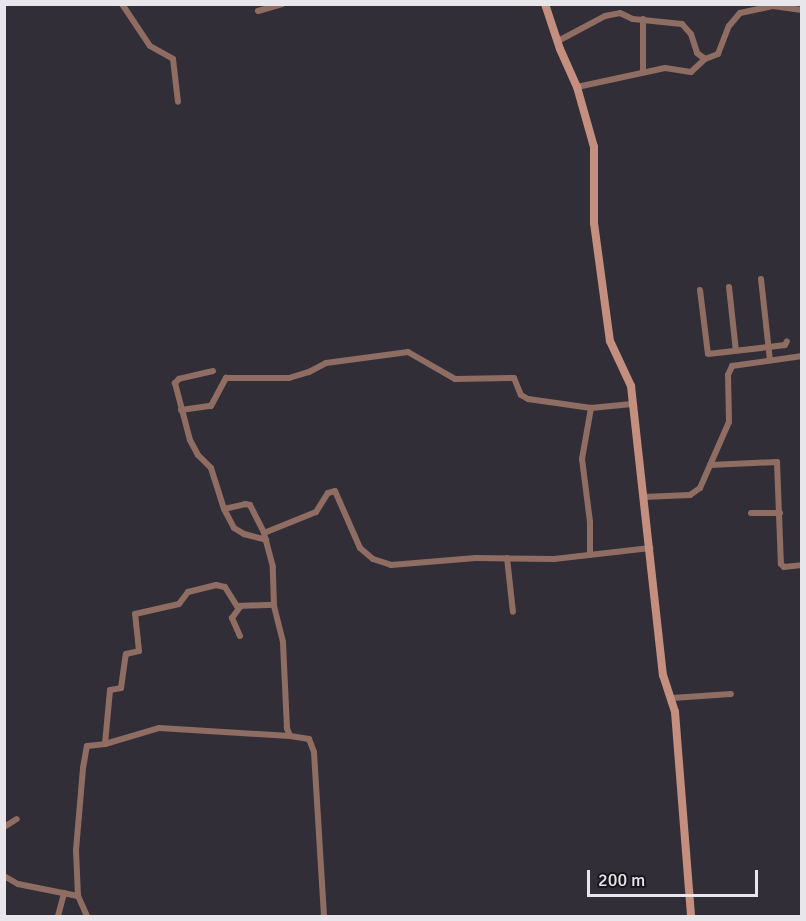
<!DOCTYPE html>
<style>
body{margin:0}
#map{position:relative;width:806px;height:921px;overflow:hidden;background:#322e37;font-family:Signika,sans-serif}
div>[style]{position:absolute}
.street>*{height:6px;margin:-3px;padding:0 3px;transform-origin:3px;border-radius:3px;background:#8f6d63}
.secondary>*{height:8px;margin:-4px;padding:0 4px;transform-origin:4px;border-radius:4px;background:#c58f7f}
span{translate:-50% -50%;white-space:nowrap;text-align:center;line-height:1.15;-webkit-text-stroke:5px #19171b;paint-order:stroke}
.frame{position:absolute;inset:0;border:6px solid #e8e5eb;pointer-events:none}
.scale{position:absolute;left:587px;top:870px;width:171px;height:27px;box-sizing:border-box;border:3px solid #e8e5eb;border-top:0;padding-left:8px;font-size:18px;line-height:21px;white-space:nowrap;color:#e8e5eb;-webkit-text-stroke:4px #19171b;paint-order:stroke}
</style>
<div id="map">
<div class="street">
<i style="left:122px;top:4px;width:50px;rotate:56.3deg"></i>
<i style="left:150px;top:46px;width:26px;rotate:29deg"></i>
<i style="left:173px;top:59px;width:43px;rotate:83.4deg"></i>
<i style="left:258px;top:11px;width:25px;rotate:-16deg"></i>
<i style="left:643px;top:19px;width:53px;rotate:90deg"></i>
<i style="left:558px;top:41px;width:53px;rotate:-28deg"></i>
<i style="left:605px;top:16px;width:15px;rotate:-11deg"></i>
<i style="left:620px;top:13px;width:14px;rotate:25deg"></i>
<i style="left:633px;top:19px;width:49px;rotate:5.8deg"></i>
<i style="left:682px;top:24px;width:13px;rotate:48deg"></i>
<i style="left:691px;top:34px;width:20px;rotate:72deg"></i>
<i style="left:697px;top:53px;width:10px;rotate:37deg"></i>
<i style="left:705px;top:59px;width:14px;rotate:-21deg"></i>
<i style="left:718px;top:54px;width:30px;rotate:-69deg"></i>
<i style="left:729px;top:26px;width:17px;rotate:-50deg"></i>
<i style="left:740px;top:13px;width:34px;rotate:-12deg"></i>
<i style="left:773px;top:6px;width:29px;rotate:8deg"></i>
<i style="left:577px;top:87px;width:90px;rotate:-12.2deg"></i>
<i style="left:665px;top:68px;width:26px;rotate:9deg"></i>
<i style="left:691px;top:72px;width:19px;rotate:-43deg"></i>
<i style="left:761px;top:279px;width:81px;rotate:83.7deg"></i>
<i style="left:729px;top:287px;width:64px;rotate:83.8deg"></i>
<i style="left:700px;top:290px;width:64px;rotate:82.9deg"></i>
<i style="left:708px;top:354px;width:61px;rotate:-6.5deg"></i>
<i style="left:769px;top:347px;width:16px;rotate:-7deg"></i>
<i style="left:785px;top:345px;width:4px;rotate:-63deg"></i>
<i style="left:213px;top:371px;width:35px;rotate:167deg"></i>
<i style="left:179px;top:379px;width:6px;rotate:135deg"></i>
<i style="left:175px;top:383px;width:59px;rotate:75.3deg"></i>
<i style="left:190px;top:440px;width:17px;rotate:62deg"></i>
<i style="left:198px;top:455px;width:18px;rotate:45deg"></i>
<i style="left:211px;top:468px;width:43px;rotate:72.4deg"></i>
<i style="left:224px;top:509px;width:21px;rotate:62deg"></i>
<i style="left:234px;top:528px;width:12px;rotate:31deg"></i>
<i style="left:244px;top:534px;width:23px;rotate:15deg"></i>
<i style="left:181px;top:410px;width:30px;rotate:-8deg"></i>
<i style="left:211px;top:406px;width:32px;rotate:-62deg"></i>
<i style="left:226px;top:378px;width:63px"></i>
<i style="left:289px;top:378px;width:21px;rotate:-17deg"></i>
<i style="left:309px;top:372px;width:19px;rotate:-28deg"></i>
<i style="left:326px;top:363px;width:83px;rotate:-7.6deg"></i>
<i style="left:408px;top:352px;width:54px;rotate:29.9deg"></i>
<i style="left:455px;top:379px;width:59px;rotate:-1deg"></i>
<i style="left:514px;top:378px;width:18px;rotate:68deg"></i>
<i style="left:521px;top:395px;width:8px;rotate:30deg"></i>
<i style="left:528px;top:399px;width:64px;rotate:8.1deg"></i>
<i style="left:591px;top:408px;width:41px;rotate:-5.6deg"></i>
<i style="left:710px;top:465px;width:67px;rotate:-2.6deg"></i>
<i style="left:777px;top:462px;width:102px;rotate:87.8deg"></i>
<i style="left:781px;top:564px;width:4px;rotate:45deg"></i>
<i style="left:784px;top:567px;width:18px;rotate:-6deg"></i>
<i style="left:643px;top:497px;width:47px;rotate:-2.4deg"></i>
<i style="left:690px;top:495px;width:12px;rotate:-35deg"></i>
<i style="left:700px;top:488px;width:72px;rotate:-66.3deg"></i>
<i style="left:729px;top:422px;width:47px;rotate:-91.2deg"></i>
<i style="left:728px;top:375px;width:10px;rotate:-66deg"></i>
<i style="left:732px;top:366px;width:71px;rotate:-8.1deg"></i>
<i style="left:224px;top:509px;width:22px;rotate:-13deg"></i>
<i style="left:245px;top:504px;width:5px;rotate:11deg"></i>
<i style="left:250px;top:505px;width:31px;rotate:63deg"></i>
<i style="left:751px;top:513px;width:29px"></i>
<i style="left:590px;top:555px;width:33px;rotate:-90deg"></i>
<i style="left:590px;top:522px;width:64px;rotate:-97.2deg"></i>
<i style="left:582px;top:459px;width:52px;rotate:-80deg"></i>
<i style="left:507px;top:558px;width:54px;rotate:83.7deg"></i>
<i style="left:240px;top:636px;width:20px;rotate:-114deg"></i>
<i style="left:232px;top:618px;width:14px;rotate:-54deg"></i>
<i style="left:672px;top:698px;width:59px;rotate:-3.9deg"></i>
<i style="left:105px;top:744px;width:56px;rotate:-16.5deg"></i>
<i style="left:159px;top:728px;width:131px;rotate:3.5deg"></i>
<i style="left:4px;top:827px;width:15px;rotate:-32deg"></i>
<i style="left:4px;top:876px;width:16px;rotate:30deg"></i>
<i style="left:18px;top:884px;width:61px;rotate:11.3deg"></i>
<i style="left:58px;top:916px;width:24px;rotate:-75deg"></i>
<i style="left:87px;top:916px;width:22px;rotate:-114deg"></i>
<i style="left:78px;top:896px;width:46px;rotate:-92.5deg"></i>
<i style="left:76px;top:850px;width:82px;rotate:-85.1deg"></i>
<i style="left:83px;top:768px;width:22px;rotate:-80deg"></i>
<i style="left:87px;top:746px;width:18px;rotate:-6deg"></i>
<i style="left:105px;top:744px;width:54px;rotate:-84.7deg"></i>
<i style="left:110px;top:690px;width:11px;rotate:-10deg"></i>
<i style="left:121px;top:688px;width:34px;rotate:-82deg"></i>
<i style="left:126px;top:654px;width:13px;rotate:-13deg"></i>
<i style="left:139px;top:651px;width:37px;rotate:-96deg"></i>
<i style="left:135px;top:614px;width:45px;rotate:-12.8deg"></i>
<i style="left:179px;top:604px;width:15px;rotate:-53deg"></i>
<i style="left:188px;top:592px;width:29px;rotate:-14deg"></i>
<i style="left:216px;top:585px;width:9px;rotate:13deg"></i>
<i style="left:225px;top:587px;width:22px;rotate:58deg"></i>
<i style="left:237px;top:606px;width:37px;rotate:-2deg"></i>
<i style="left:324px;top:916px;width:164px;rotate:-93.5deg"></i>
<i style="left:314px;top:752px;width:14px;rotate:-111deg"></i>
<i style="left:309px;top:739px;width:19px;rotate:-171deg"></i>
<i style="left:290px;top:736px;width:9px;rotate:-111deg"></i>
<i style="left:287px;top:728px;width:86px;rotate:-92.7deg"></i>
<i style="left:283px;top:642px;width:38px;rotate:-104deg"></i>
<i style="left:274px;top:605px;width:38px;rotate:-92deg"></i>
<i style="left:273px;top:567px;width:35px;rotate:-105deg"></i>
<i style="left:264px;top:533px;width:56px;rotate:-22deg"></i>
<i style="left:316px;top:512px;width:22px;rotate:-58deg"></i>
<i style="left:328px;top:493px;width:7px;rotate:-16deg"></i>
<i style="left:335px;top:491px;width:62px;rotate:66.3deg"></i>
<i style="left:360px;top:548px;width:17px;rotate:40deg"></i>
<i style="left:373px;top:559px;width:19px;rotate:18deg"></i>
<i style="left:391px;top:565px;width:85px;rotate:-4.7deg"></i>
<i style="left:476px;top:558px;width:78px;rotate:0.7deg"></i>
<i style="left:554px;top:559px;width:97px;rotate:-6.5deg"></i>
</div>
<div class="secondary">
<i style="left:545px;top:4px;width:47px;rotate:71.6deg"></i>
<i style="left:560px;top:49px;width:42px;rotate:65.9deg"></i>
<i style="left:577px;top:87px;width:62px;rotate:74.2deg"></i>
<i style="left:594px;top:147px;width:76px;rotate:90deg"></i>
<i style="left:594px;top:223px;width:119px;rotate:82.3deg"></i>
<i style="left:610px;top:341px;width:50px;rotate:65deg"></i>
<i style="left:631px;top:386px;width:291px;rotate:83.7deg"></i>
<i style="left:663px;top:675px;width:39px;rotate:72deg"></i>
<i style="left:675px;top:712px;width:205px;rotate:85.5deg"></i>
</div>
<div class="frame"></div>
<div class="scale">200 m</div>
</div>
